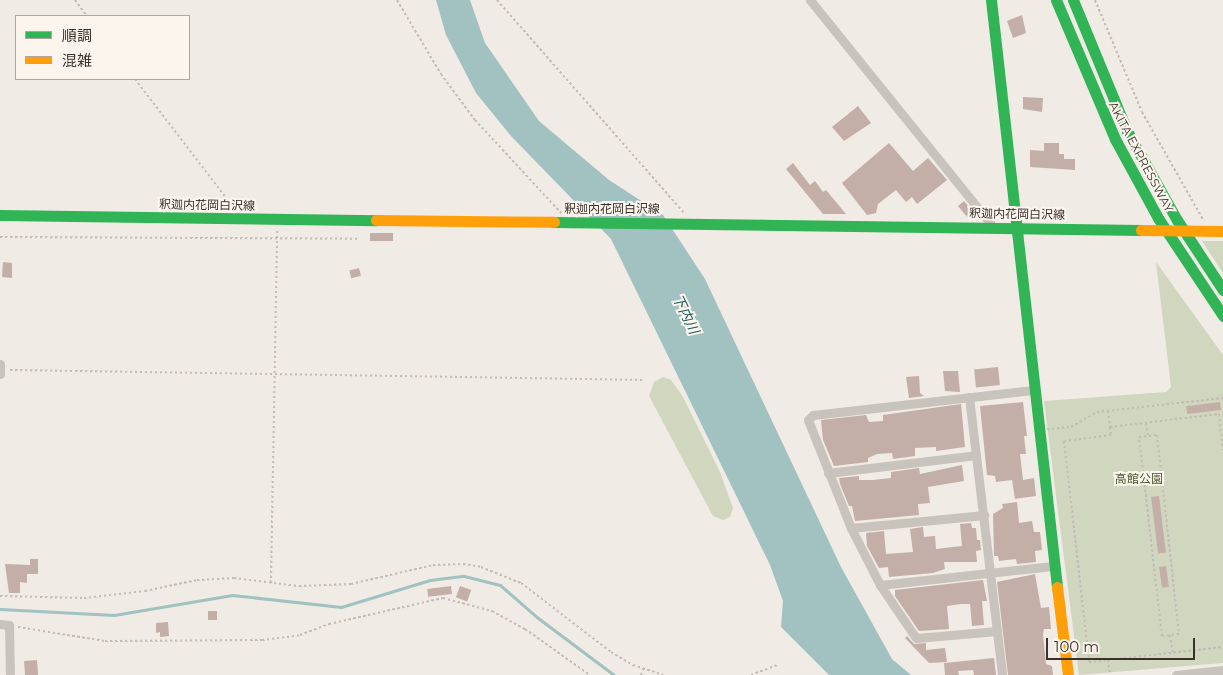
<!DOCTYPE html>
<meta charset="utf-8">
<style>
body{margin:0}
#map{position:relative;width:1223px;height:675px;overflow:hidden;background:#f0ebe5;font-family:Montserrat,"Noto Sans JP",sans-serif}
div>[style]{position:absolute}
.green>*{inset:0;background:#d1d6bf}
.water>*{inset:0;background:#a1c2c1}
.stream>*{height:3px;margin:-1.5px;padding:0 1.5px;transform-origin:1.5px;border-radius:1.5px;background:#a1c2c1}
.building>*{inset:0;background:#c3afa7;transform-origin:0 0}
.path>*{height:2px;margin-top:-1px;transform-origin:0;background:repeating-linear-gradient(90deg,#c2bbb6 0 2.5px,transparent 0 5px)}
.street>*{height:9px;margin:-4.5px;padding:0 4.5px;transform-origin:4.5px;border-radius:4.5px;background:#c9c3be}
.fast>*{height:11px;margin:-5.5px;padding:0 5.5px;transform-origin:5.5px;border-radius:5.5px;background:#30b455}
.slow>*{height:11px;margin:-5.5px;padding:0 5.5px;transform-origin:5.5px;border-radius:5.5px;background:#ff9f0a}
span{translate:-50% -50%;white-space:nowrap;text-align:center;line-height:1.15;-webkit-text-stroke:4px #fbf5ee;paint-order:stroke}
.street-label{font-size:12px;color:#3b302b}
.park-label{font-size:12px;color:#4a5a2e}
.water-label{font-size:14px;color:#1f5a5e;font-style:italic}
.legend{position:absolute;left:15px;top:15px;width:175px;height:65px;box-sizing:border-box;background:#fbf5ee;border:1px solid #aea6a0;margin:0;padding:6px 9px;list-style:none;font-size:15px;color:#3b302b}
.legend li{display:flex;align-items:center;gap:10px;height:25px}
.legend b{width:25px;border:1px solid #aea6a0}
.scale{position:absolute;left:1046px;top:638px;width:149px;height:22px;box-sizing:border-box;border:2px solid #3b302b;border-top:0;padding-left:6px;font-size:15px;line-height:18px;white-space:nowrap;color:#3b302b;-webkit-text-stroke:4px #fbf5ee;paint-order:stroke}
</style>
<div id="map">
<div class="green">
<i style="clip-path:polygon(1202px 241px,1223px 241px,1223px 273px)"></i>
<i style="clip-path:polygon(1156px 262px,1223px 355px,1223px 663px,1079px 675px,1044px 401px,1166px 392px,1171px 387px)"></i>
<i style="clip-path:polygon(663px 377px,671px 380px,683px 397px,720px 472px,733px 508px,730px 517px,723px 520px,713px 516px,649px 396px,654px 382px)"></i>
</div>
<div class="water">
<i style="clip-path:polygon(436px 0,470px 0,485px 43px,539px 121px,609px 180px,663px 215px,705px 279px,841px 567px,892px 659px,911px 675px,829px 675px,781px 627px,783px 601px,770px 565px,611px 239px,511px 136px,476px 93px,446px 35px)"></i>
</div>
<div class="stream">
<i style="left:0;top:609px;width:114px;rotate:3deg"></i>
<i style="left:114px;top:615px;width:120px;rotate:-9.6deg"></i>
<i style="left:232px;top:595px;width:110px;rotate:6.3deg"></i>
<i style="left:341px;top:607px;width:93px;rotate:-16.9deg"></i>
<i style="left:430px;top:580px;width:34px;rotate:-7deg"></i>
<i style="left:464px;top:576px;width:37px;rotate:14deg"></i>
<i style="left:500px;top:585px;width:50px;rotate:41deg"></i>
<i style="left:538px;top:618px;width:95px;rotate:36.9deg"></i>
</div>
<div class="building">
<i style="clip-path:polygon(1022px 15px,1026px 33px,1013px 38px,1007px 21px)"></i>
<i style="clip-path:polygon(1023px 97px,1043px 98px,1042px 112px,1023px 109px)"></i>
<i style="clip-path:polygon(858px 106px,871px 123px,844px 141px,832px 127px)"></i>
<i style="clip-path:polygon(889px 143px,913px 171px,928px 158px,947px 180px,917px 204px,912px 197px,906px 202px,896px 190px,878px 204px,876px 213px,867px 215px,842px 183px)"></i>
<i style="clip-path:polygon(1044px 143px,1059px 143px,1059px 154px,1064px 154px,1064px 159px,1075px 159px,1075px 170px,1030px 167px,1030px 150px,1044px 151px)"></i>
<i style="clip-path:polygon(793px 163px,810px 185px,815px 181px,823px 192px,826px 190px,846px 214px,823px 214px,786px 169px)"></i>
<i style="clip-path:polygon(964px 201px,973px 212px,974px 217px,967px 217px,958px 206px)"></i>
<i style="left:393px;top:233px;width:8px;height:23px;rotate:90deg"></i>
<i style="clip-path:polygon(3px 262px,12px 263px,12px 278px,2px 277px)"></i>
<i style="left:359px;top:268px;width:8px;height:10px;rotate:76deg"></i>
<i style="left:998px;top:367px;width:18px;height:24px;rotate:84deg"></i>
<i style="clip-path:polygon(943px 371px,958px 371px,960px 392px,945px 391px)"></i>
<i style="clip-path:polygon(919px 376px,920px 393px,924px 396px,909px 398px,906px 377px)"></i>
<i style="clip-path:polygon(1023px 402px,1027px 436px,1024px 436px,1026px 454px,1020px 454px,1023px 480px,1034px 478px,1036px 496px,1015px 499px,1012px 480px,996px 482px,995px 476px,987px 475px,980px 406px)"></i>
<i style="left:1220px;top:402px;width:8px;height:34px;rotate:83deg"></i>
<i style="clip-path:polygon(961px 404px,965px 447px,936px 451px,936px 447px,915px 448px,915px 456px,893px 459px,892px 453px,877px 454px,868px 458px,868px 462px,834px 466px,823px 440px,821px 420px,866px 415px,869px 422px,883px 421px,883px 415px)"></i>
<i style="clip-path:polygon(962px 465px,964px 481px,928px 487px,930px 503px,918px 504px,919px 515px,855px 521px,852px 506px,849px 506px,840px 484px,839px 478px,859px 476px,859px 480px,873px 480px,891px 478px,891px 472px,919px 468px,920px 474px)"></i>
<i style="left:1159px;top:496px;width:57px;height:8px;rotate:83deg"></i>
<i style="clip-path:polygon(1017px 502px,1019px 523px,1032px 521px,1034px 532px,1040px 532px,1042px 550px,1035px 551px,1036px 562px,1017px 564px,1016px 559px,999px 561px,998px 556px,994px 556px,993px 514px,1003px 508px,1002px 504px)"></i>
<i style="clip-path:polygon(971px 523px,972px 528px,976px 528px,977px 540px,980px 540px,981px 550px,976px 551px,977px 562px,944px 562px,945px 569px,933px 573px,889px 577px,888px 567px,879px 568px,867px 546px,866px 533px,884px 531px,886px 554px,913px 552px,910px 529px,923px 527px,924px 537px,935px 536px,936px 549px,962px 546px,960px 524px)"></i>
<i style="clip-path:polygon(30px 559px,38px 559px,38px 574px,27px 574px,27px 583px,20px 582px,20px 593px,9px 593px,5px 564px,30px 565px)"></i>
<i style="left:1166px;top:566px;width:21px;height:7px;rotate:82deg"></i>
<i style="clip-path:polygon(1035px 574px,1041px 608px,1049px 607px,1051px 629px,1044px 629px,1043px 634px,1046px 664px,1052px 666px,1053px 675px,1008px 675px,997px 582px)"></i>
<i style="clip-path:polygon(983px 580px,987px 601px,982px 601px,984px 625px,972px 626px,970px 604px,961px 604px,947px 606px,949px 629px,919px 631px,895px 596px,895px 590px)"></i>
<i style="left:451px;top:586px;width:8px;height:24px;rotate:83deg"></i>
<i style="left:460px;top:586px;width:12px;height:12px;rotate:20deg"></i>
<i style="left:208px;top:611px;width:9px;height:9px"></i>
<i style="clip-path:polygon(168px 622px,169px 636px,160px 637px,160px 632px,156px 633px,156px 623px)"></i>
<i style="clip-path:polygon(907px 636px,914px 644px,926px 643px,926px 650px,945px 648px,947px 662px,929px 663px,905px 638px)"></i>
<i style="clip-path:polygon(994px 658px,996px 675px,974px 675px,973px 670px,958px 671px,959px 675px,945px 675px,944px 663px)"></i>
<i style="left:37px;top:660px;width:15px;height:13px;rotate:86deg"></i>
</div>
<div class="path">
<i style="left:75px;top:0;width:20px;rotate:53deg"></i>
<i style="left:397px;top:0;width:86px;rotate:59.3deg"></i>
<i style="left:441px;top:74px;width:57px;rotate:53.5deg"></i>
<i style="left:475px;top:120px;width:127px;rotate:47.2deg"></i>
<i style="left:497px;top:0;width:285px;rotate:48.7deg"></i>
<i style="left:1095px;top:0;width:121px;rotate:67.2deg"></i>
<i style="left:1142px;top:112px;width:125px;rotate:60.4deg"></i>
<i style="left:135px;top:79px;width:163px;rotate:52.5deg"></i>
<i style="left:0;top:237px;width:358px;rotate:0.3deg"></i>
<i style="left:10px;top:370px;width:635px;rotate:0.9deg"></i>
<i style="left:1108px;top:411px;width:16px;rotate:83deg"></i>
<i style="left:1110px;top:427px;width:110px;rotate:-6.8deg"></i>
<i style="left:1219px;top:414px;width:36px;rotate:84deg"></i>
<i style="left:1146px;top:423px;width:13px;rotate:81deg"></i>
<i style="left:1110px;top:427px;width:8px;rotate:83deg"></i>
<i style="left:1111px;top:435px;width:47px;rotate:172.7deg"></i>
<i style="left:1064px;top:441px;width:222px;rotate:83.5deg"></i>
<i style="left:1089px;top:662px;width:135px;rotate:-6.4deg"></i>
<i style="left:1047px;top:429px;width:24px;rotate:-5deg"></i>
<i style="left:1071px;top:427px;width:30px;rotate:-30deg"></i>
<i style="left:1097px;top:412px;width:127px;rotate:-6.3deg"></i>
<i style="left:1157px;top:435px;width:200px;rotate:83.7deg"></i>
<i style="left:1179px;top:634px;width:17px;rotate:173deg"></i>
<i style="left:1162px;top:636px;width:200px;rotate:-96.6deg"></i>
<i style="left:1139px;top:437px;width:18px;rotate:-6deg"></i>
<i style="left:271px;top:583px;width:353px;rotate:-89deg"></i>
<i style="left:0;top:596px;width:84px;rotate:1.4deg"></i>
<i style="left:84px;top:598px;width:61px;rotate:-6.5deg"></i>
<i style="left:145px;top:591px;width:53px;rotate:-11.9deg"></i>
<i style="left:197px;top:580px;width:37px;rotate:-3deg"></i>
<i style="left:234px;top:578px;width:65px;rotate:7deg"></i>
<i style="left:299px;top:586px;width:52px;rotate:-2.2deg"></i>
<i style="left:351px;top:584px;width:84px;rotate:-13deg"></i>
<i style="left:433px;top:565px;width:30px;rotate:-2deg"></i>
<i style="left:463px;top:564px;width:18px;rotate:9deg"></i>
<i style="left:481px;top:567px;width:43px;rotate:21.8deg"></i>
<i style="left:521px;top:583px;width:113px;rotate:37.5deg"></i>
<i style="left:611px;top:652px;width:26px;rotate:31deg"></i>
<i style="left:633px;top:665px;width:32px;rotate:18deg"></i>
<i style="left:18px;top:627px;width:88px;rotate:9.1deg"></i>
<i style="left:105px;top:641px;width:157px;rotate:-0.4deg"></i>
<i style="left:262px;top:640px;width:38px;rotate:-7deg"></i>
<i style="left:300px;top:635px;width:31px;rotate:-21deg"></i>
<i style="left:329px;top:624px;width:117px;rotate:-12.8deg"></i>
<i style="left:443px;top:598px;width:51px;rotate:14.9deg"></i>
<i style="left:492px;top:611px;width:38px;rotate:29deg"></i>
<i style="left:525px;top:629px;width:80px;rotate:35.3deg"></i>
<i style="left:1170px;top:635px;width:18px;rotate:81deg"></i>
<i style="left:1108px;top:660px;width:15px;rotate:82deg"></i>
<i style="left:641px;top:675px;width:6px;rotate:-72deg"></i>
<i style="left:751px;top:675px;width:28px;rotate:-21deg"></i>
</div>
<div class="street">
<i style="left:810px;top:0;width:293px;rotate:51.1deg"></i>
<i style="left:0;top:364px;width:10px;rotate:90deg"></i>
<i style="left:969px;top:397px;width:280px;rotate:83.2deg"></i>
<i style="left:828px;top:473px;width:149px;rotate:-6.9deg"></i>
<i style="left:851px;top:528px;width:134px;rotate:-5.6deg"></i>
<i style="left:880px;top:585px;width:174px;rotate:-6.3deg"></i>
<i style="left:0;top:624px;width:9px;rotate:6deg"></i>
<i style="left:9px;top:625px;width:50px;rotate:88.9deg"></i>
<i style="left:997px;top:631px;width:81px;rotate:175.1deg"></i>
<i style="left:916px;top:638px;width:64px;rotate:-124.2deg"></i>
<i style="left:880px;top:585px;width:64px;rotate:-117deg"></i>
<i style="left:851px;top:528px;width:116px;rotate:-111.7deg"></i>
<i style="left:808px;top:420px;width:7px;rotate:-45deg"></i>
<i style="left:813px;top:415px;width:221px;rotate:-6.5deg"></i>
<i style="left:1176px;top:675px;width:47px;rotate:-6.1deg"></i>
</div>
<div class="fast">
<i style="left:991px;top:0;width:591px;rotate:83.58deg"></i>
<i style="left:1056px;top:0;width:151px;rotate:67deg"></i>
<i style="left:1115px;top:139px;width:90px;rotate:61.4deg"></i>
<i style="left:1158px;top:218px;width:118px;rotate:56.4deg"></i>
<i style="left:1073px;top:0;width:142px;rotate:67.6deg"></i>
<i style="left:1127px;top:131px;width:102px;rotate:60.7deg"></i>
<i style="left:1177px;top:220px;width:84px;rotate:56.7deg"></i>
<i style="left:0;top:215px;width:376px;rotate:0.8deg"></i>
<i style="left:554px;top:222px;width:587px;rotate:0.78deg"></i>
</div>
<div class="slow">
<i style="left:376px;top:220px;width:178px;rotate:0.6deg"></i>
<i style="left:1141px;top:230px;width:82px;rotate:0.7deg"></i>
<i style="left:1057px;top:587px;width:89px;rotate:82.9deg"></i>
</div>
<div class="street-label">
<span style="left:1141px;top:157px;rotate:62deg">AKITA EXPRESSWAY</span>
<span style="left:207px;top:205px;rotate:1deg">釈迦内花岡白沢線</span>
<span style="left:612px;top:209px">釈迦内花岡白沢線</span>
<span style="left:1017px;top:214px;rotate:1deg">釈迦内花岡白沢線</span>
</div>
<div class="park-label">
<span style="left:1139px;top:479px">高館公園</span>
</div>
<div class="water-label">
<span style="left:686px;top:314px;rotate:64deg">下内川</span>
</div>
<ul class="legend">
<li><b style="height:6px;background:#30b455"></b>順調</li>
<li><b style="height:6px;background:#ff9f0a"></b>混雑</li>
</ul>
<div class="scale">100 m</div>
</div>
